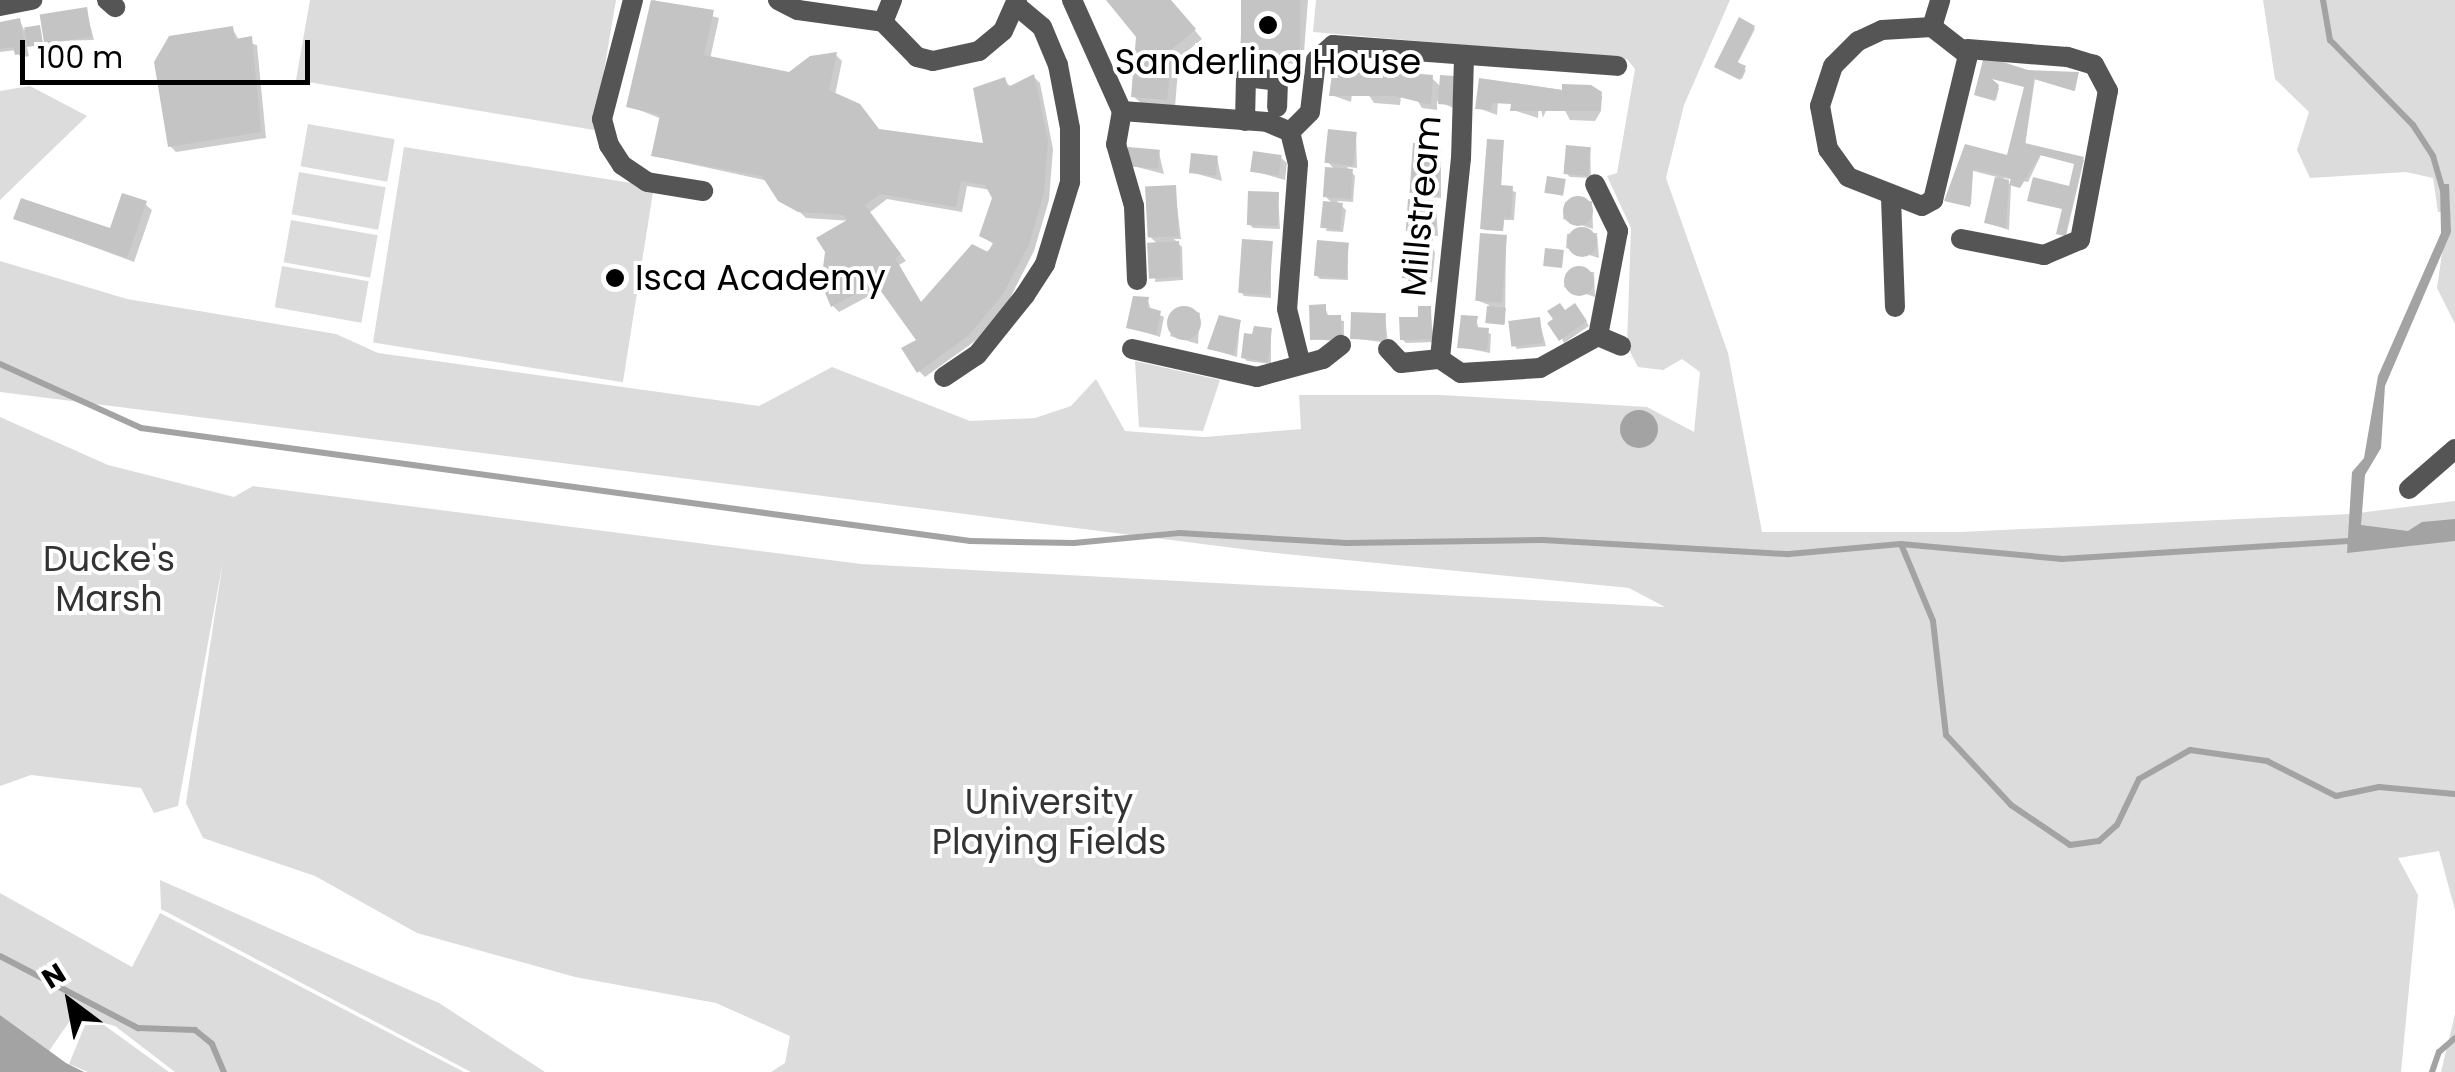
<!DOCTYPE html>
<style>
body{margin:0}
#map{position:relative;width:2455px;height:1072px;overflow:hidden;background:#fff;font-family:Poppins,sans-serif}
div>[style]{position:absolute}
.green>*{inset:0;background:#dcdcdc;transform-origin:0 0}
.water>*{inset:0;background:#a3a3a3}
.round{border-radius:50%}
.shadow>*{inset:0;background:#0003}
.stream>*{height:6px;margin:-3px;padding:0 3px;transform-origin:3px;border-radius:3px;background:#a3a3a3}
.building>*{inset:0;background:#c4c4c4;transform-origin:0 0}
.minor>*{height:20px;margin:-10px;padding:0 10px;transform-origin:10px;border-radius:10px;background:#555}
.dots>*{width:28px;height:28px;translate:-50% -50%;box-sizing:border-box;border:5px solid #fff;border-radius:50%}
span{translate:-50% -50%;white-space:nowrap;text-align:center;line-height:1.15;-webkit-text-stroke:8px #fff;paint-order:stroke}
.poi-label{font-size:35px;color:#000}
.left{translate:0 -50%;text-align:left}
.street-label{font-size:35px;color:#000}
.park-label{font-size:35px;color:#333}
.north{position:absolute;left:20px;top:952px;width:100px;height:100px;-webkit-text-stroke:8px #fff;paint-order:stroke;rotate:328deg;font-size:28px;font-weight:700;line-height:40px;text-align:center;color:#000}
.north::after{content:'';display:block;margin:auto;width:35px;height:45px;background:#000;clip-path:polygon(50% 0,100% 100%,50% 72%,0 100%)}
.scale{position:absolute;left:20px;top:40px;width:290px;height:45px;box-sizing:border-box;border:5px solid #000;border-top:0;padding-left:12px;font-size:30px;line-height:35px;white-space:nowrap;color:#000;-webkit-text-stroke:8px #fff;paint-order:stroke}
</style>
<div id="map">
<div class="green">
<i style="clip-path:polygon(310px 0,616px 0,594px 130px,296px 80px)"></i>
<i style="clip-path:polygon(1316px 0,1730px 0,1684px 105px,1666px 178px,1728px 353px,1762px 532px,1961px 532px,2350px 514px,2455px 501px,2455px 910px,2439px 851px,2398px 858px,2418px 895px,2401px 1072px,771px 1072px,785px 1063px,790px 1036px,716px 1003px,575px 977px,417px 933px,315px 876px,203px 838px,186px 803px,223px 561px,178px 806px,154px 813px,141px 788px,31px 775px,0 786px,0 417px,108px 465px,234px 497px,253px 486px,861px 564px,1665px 607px,1629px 588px,1266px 552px,0 392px,0 261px,127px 299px,336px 334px,378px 353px,759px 406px,832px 367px,970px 421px,1035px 418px,1071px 406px,1096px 379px,1125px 431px,1204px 437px,1301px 429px,1299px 395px,1441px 395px,1647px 407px,1694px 432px,1700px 372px,1682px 359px,1663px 370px,1638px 367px,1627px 346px,1631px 228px,1607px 176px,1617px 173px,1635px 69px,1627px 59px,1313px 32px)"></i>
<i style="clip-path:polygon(2263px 0,2455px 0,2455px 324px,2437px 288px,2448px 212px,2438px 212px,2433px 178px,2406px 172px,2310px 178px,2297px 150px,2309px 112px,2275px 79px)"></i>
<i style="clip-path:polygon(30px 86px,87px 116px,0 200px,0 91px)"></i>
<i style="left:308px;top:124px;width:88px;height:43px;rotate:10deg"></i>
<i style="left:404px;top:147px;width:253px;height:198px;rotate:9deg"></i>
<i style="left:299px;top:172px;width:88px;height:43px;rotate:10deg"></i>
<i style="left:291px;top:220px;width:88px;height:43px;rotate:10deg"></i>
<i style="left:282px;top:266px;width:88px;height:42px;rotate:10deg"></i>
<i style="clip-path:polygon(1135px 361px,1220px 380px,1203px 431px,1139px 427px)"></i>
<i style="clip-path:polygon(160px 880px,439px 1003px,545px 1072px,471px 1072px,161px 909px)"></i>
<i style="clip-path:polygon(0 893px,132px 967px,160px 913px,464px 1072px,175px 1072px,115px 1026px,74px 1015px,49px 1051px,0 1015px)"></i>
<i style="clip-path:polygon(2455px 1014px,2455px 1072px,2441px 1072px)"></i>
<i style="clip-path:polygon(85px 1025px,104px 1025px,169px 1072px,88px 1072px,69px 1064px)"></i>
</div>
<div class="water">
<i style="clip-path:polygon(2440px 184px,2449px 184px,2451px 232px,2385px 386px,2381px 448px,2365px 475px,2361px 525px,2408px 531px,2422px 522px,2455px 519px,2455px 541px,2347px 553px,2352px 472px,2364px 458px,2378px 376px,2441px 233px)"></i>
<i class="round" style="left:1620px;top:410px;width:38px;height:38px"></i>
<i style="clip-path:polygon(0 1015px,66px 1063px,84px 1072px,0 1072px)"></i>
</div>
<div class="shadow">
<i style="clip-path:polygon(evenodd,653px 0,719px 18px,710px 59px,789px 75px,836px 55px,842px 61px,835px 95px,880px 131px,986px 146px,1004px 80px,1012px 88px,1034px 77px,1040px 83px,1053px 149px,1049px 200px,1034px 251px,1009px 300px,975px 341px,925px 377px,919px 371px,919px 341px,882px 289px,839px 312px,833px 306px,852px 221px,806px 218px,768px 181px,654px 156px,662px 119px,629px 106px,653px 0,967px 186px,991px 190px,994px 198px,982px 235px,995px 245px,922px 304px,899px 265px,906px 261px,869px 213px,887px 199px,962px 212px,967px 186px)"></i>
<i style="clip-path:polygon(1109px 0,1170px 0,1202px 39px,1179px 58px,1175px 107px,1142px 104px,1133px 96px,1139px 36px)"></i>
<i style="clip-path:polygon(1243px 0,1308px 0,1303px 65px,1248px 59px,1240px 50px)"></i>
<i style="clip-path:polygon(86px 9px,94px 40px,48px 41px)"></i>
<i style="clip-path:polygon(20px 21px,24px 30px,40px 29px,43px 45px,27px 47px,29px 56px,21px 58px,16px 50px,0 52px,0 25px)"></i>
<i style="clip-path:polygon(1740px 21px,1755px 29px,1737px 64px,1746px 70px,1742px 79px,1718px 67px)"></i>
<i style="clip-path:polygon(232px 28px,239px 40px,257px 45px,266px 138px,176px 152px,170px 146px)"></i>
<i style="clip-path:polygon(1986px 59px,2028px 72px,2078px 76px,2075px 91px,2035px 79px,2025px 146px,2084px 160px,2066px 236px,2060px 234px,2077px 164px,2041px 155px,2028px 182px,2003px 178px,2011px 186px,2009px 230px,1987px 223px,1997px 177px,1973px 171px,1971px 205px,1948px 199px,1962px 165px,2009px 158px,2027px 87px,1986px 77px,1999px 88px,1996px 100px,1978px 96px)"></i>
<i style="clip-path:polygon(1432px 78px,1441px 87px,1454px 78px,1458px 110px,1437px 101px,1437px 110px,1422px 108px,1416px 98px,1401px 96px,1400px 105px,1374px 103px,1368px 94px,1352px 93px,1351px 102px,1331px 95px)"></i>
<i style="clip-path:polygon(1515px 83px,1602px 96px,1601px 111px,1595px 121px,1570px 120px,1564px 109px,1547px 108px,1543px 118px,1539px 102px,1538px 118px,1513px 110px,1523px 103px,1498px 101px,1497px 115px,1478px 108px)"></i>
<i style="clip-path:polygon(1356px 134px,1357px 168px,1347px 167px,1355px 176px,1353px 202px,1337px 201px,1346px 210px,1343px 232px,1326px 231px,1334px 205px,1325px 196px,1336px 171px,1328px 162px)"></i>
<i style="clip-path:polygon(1503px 143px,1501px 188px,1516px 192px,1514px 220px,1504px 220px,1503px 231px,1484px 230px)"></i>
<i style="clip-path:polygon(1441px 148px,1441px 198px,1416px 196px,1412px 192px)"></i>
<i style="clip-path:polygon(1590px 149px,1591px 178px,1570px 177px,1566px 173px)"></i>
<i style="clip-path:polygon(1159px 153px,1164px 174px,1129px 165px)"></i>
<i style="clip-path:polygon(1280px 157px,1287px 163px,1285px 180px,1254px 171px)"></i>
<i style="clip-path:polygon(1217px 158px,1222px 181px,1191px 172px)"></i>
<i style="clip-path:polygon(1175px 188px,1181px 239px,1174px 239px,1182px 247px,1183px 280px,1155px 282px,1158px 244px,1150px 237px)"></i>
<i style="clip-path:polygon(1278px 195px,1280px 229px,1253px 228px,1249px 224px)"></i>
<i style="clip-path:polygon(1592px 201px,1593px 229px,1563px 219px,1565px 202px)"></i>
<i style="clip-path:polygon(1436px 203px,1438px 236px,1427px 235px,1435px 253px,1432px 283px,1408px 281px,1416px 234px,1408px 230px)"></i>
<i style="clip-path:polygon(145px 204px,152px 210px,134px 262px,16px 218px,111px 231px)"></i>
<i style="clip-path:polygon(1597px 233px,1599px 258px,1566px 248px,1567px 234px)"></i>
<i style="clip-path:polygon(1506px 238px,1505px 324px,1489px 323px,1489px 305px,1476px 300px)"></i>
<i style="clip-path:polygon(1271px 244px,1271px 298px,1244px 296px,1241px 292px)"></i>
<i style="clip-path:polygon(1348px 245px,1348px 280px,1320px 279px,1316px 275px)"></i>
<i style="clip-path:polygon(1594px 272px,1595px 297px,1564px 287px,1566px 273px)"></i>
<i style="clip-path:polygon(1148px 300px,1151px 311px,1164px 317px,1160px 337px,1129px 327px)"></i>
<i style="clip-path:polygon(1182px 306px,1200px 313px,1198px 344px,1170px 336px)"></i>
<i style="clip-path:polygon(1325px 307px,1329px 318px,1344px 321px,1344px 342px,1313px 339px)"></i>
<i style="clip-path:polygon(1430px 309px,1434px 342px,1406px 343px,1402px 339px)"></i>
<i style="clip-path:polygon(1579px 310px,1589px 326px,1564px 343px,1550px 312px)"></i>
<i style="clip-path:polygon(1385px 316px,1388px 343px,1352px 338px)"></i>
<i style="clip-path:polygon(1476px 319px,1479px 330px,1491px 334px,1490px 353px,1460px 347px)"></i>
<i style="clip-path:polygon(1539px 320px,1546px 346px,1517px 349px,1514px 345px)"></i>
<i style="clip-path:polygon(1240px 322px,1237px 357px,1210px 349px)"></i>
<i style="clip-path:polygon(1271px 331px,1271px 364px,1247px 361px,1243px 357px)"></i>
</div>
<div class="stream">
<i style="left:2323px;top:0;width:41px;rotate:80.1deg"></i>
<i style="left:2330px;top:40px;width:119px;rotate:45.7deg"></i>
<i style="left:2413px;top:125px;width:37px;rotate:57deg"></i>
<i style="left:2433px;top:156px;width:36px;rotate:74deg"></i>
<i style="left:0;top:364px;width:155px;rotate:24.4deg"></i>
<i style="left:141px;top:428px;width:837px;rotate:7.76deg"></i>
<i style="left:970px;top:541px;width:104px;rotate:1.1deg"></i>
<i style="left:1074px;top:543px;width:105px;rotate:-5.4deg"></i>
<i style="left:1179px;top:533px;width:168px;rotate:3.4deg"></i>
<i style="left:1347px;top:543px;width:196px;rotate:-0.9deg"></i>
<i style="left:1543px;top:540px;width:246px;rotate:3.3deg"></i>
<i style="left:1789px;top:554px;width:112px;rotate:-5.1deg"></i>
<i style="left:1901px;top:544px;width:162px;rotate:5.3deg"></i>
<i style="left:2062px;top:559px;width:291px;rotate:-3.6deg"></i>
<i style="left:1901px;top:544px;width:83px;rotate:67.4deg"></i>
<i style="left:1933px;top:621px;width:115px;rotate:83.5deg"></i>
<i style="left:1946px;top:735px;width:96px;rotate:47.1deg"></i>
<i style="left:2011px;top:805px;width:71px;rotate:34.1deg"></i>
<i style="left:2070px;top:845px;width:29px;rotate:-8deg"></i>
<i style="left:2099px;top:841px;width:24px;rotate:-42deg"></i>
<i style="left:2117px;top:825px;width:51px;rotate:-64.4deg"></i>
<i style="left:2139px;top:779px;width:59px;rotate:-29.6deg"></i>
<i style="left:2190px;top:750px;width:78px;rotate:8.1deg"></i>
<i style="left:2267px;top:761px;width:77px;rotate:26.9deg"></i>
<i style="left:2336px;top:796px;width:44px;rotate:-11.8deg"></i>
<i style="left:2379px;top:787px;width:76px;rotate:5.3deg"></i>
<i style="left:0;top:956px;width:156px;rotate:27.6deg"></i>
<i style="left:138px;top:1028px;width:57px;rotate:2deg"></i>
<i style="left:195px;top:1030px;width:22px;rotate:39deg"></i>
<i style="left:212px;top:1044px;width:30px;rotate:67deg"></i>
<i style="left:2432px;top:1072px;width:21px;rotate:-71deg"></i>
<i style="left:2439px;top:1052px;width:21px;rotate:-41deg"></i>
</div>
<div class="building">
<i style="clip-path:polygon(evenodd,651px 0,714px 10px,704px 55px,789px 72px,810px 56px,837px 52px,829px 90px,860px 104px,879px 129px,983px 143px,973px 88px,1005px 77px,1008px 87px,1034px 74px,1048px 141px,1044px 193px,1029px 244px,1003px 294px,969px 335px,917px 373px,901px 348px,916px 340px,875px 283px,831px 307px,821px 283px,825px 252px,816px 238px,847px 220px,844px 215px,798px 212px,778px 201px,762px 176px,651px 156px,660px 115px,626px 107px,651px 0,961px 181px,985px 185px,992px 198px,979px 236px,993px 243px,988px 252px,972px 244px,921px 302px,895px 258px,901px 254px,865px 205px,880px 194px,956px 207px,961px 181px)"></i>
<i style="clip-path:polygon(1106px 0,1171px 0,1196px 29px,1172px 49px,1167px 100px,1131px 97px,1136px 37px)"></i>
<i style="left:1241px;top:0;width:59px;height:51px"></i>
<i style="left:87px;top:7px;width:30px;height:48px;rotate:81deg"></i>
<i style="clip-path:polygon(1739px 17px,1755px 26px,1737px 62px,1746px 66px,1740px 80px,1714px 67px)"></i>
<i style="clip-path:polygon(20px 18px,26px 53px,15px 55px,13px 47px,0 49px,0 22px)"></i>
<i style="left:40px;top:25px;width:19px;height:16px;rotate:81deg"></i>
<i style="clip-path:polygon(233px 26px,235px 39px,252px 36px,261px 132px,168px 147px,154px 62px,169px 36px)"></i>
<i style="clip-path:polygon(1984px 56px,2028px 70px,2079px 72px,2074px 91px,2034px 79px,2025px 143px,2084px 157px,2065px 236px,2056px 234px,2062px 209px,2027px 201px,2033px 177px,2069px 186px,2074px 164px,2040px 155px,2020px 188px,2009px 185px,2011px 178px,1973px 169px,1970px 207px,1944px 201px,1965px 144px,2007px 155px,2024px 87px,1992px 79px,1999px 85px,1995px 101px,1974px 95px)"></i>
<i style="clip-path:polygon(1333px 66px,1433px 75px,1431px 105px,1395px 96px,1329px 96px)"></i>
<i style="left:1440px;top:75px;width:15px;height:29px;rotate:4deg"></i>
<i style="clip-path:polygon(1479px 78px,1562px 90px,1562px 84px,1591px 85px,1602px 92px,1600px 111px,1510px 111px,1511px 104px,1492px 103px,1491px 110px,1475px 109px)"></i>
<i style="left:1328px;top:129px;width:29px;height:34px;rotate:6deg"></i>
<i style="clip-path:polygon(1487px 139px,1504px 140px,1501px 185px,1513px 186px,1511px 218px,1504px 217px,1503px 231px,1480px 229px)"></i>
<i style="left:1413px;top:143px;width:29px;height:50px;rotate:4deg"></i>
<i style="left:1566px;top:145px;width:25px;height:29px;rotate:5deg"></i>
<i style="left:1128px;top:147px;width:32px;height:19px;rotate:5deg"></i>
<i style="left:1253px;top:151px;width:29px;height:21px;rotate:8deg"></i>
<i style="left:1191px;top:153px;width:27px;height:20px;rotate:6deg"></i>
<i style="left:1325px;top:167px;width:28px;height:30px;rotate:4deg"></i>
<i style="left:1547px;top:176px;width:19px;height:17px;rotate:9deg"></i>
<i style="clip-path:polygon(1995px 177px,2009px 180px,2006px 228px,1984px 223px)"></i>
<i style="left:1176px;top:185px;width:51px;height:31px;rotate:87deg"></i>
<i style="left:1248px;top:191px;width:31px;height:34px;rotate:2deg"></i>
<i style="clip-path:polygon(122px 193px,147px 201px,127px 258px,13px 219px,21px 198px,110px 228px)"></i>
<i class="round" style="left:1563px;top:196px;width:30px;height:30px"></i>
<i style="left:1408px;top:199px;width:29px;height:32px;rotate:4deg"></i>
<i style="left:1323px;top:201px;width:20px;height:27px;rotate:6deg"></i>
<i class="round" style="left:1567px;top:227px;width:30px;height:30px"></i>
<i style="left:1480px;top:233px;width:27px;height:68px;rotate:4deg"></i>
<i style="clip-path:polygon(1414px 236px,1433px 238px,1429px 280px,1402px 278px,1405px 245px,1413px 246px)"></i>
<i style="left:1242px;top:239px;width:31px;height:54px;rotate:4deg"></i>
<i style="left:1317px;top:240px;width:32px;height:36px;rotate:5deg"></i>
<i style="left:1179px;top:241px;width:36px;height:32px;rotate:87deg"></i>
<i style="left:1545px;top:248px;width:19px;height:18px;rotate:6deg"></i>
<i class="round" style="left:1564px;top:266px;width:30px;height:30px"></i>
<i style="clip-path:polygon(1133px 296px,1149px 297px,1147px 307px,1161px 311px,1156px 335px,1126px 328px)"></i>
<i style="clip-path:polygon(1560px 303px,1565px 310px,1575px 303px,1587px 321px,1559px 341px,1547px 323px,1553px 319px,1547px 311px)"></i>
<i style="clip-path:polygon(1326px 304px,1326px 315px,1341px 315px,1342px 339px,1310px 340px,1309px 305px)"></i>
<i style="clip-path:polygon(1418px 306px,1431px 306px,1432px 339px,1400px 340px,1399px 317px,1418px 317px)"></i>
<i style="left:1487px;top:306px;width:19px;height:17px;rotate:6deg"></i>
<i class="round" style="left:1167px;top:306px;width:34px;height:34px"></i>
<i style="left:1351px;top:312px;width:35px;height:27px;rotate:2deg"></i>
<i style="clip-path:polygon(1219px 315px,1241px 320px,1234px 355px,1207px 349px)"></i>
<i style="clip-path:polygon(1461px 315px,1478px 316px,1476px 327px,1489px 328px,1487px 350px,1457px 348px)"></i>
<i style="left:1540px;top:317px;width:26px;height:32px;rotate:83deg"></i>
<i style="clip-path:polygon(1254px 326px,1272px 328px,1268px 362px,1241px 358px,1244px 333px,1252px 334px)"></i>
</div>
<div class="minor">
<i style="left:107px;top:0;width:11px;rotate:41deg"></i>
<i style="left:633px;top:0;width:123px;rotate:104.6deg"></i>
<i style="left:602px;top:119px;width:27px;rotate:75deg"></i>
<i style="left:609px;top:145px;width:24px;rotate:57deg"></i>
<i style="left:622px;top:165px;width:30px;rotate:34deg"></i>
<i style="left:647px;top:182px;width:57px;rotate:9.1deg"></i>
<i style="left:778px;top:0;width:22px;rotate:27deg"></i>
<i style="left:798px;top:10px;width:86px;rotate:8deg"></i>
<i style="left:892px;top:0;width:24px;rotate:112deg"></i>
<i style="left:883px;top:22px;width:49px;rotate:45.8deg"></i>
<i style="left:917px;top:57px;width:16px;rotate:14deg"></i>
<i style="left:933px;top:61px;width:47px;rotate:-12.3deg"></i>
<i style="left:979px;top:51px;width:31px;rotate:-40deg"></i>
<i style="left:1003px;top:31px;width:34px;rotate:-66deg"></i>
<i style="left:1072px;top:0;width:122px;rotate:65.8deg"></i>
<i style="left:1122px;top:111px;width:145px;rotate:4.3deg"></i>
<i style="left:1267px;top:122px;width:25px;rotate:23deg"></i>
<i style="left:1290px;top:132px;width:33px;rotate:76deg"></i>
<i style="left:1298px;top:164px;width:145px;rotate:94.3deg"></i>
<i style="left:1287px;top:309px;width:54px;rotate:76deg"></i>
<i style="left:0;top:6px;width:33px;rotate:-11deg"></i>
<i style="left:1932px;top:27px;width:50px;rotate:176.6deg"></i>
<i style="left:1882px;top:30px;width:26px;rotate:155deg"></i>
<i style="left:1858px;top:41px;width:35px;rotate:135deg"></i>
<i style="left:1833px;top:66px;width:42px;rotate:108deg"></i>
<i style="left:1820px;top:106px;width:44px;rotate:79.5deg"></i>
<i style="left:1828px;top:149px;width:34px;rotate:54deg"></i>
<i style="left:1848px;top:177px;width:79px;rotate:21.4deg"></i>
<i style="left:1922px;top:206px;width:13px;rotate:-29deg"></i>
<i style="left:1933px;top:200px;width:149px;rotate:-76.4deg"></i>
<i style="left:1968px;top:55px;width:46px;rotate:-142.1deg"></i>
<i style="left:1932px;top:27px;width:28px;rotate:-73deg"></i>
<i style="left:1464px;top:58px;width:100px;rotate:91.7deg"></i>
<i style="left:1461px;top:158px;width:202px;rotate:96deg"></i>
<i style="left:1440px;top:359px;width:25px;rotate:34deg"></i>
<i style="left:1461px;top:373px;width:79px;rotate:-3.6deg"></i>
<i style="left:1540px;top:368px;width:66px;rotate:-28.9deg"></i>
<i style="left:1598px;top:336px;width:107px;rotate:-79.2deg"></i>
<i style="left:1618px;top:231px;width:52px;rotate:-116.1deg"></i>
<i style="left:1122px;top:111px;width:34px;rotate:100deg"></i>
<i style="left:1116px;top:144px;width:65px;rotate:73.8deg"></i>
<i style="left:1134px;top:206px;width:74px;rotate:87.7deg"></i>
<i style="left:1245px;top:121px;width:44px;rotate:-88.7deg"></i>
<i style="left:1246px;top:77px;width:32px;rotate:7deg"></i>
<i style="left:1278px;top:81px;width:26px;rotate:92deg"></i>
<i style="left:1290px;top:132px;width:28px;rotate:-45deg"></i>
<i style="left:1310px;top:112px;width:52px;rotate:-83.4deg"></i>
<i style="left:1316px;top:60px;width:23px;rotate:-41deg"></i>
<i style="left:1333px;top:45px;width:285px;rotate:4.2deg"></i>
<i style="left:1891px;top:198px;width:109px;rotate:87.9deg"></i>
<i style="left:1961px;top:239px;width:85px;rotate:10.9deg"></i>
<i style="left:2044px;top:255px;width:39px;rotate:-23deg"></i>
<i style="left:2080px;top:240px;width:152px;rotate:-79.4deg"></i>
<i style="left:2108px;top:91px;width:30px;rotate:-118deg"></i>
<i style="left:2094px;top:65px;width:28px;rotate:-163deg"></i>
<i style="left:2067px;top:57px;width:100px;rotate:-175.4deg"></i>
<i style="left:1598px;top:336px;width:25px;rotate:23deg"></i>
<i style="left:1132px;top:349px;width:128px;rotate:12.6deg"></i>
<i style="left:1257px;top:377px;width:68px;rotate:-15.3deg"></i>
<i style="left:1323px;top:359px;width:23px;rotate:-38deg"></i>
<i style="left:1388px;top:349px;width:19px;rotate:47deg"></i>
<i style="left:1401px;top:363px;width:39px;rotate:-6deg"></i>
<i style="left:944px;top:377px;width:40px;rotate:-34deg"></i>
<i style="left:977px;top:355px;width:77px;rotate:-51.3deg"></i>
<i style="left:1025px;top:295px;width:37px;rotate:-57deg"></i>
<i style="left:1045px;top:264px;width:86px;rotate:-73deg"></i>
<i style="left:1070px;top:182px;width:54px;rotate:-90deg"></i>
<i style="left:1070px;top:128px;width:64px;rotate:-100.8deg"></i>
<i style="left:1058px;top:65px;width:41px;rotate:-112.8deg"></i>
<i style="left:1042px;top:27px;width:34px;rotate:-140deg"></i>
<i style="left:2409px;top:489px;width:61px;rotate:-41deg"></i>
</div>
<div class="dots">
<i style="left:1268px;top:25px;background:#000"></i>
<i style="left:615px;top:278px;background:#000"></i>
</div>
<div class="poi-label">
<span style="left:1268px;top:62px">Sanderling House</span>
<span class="left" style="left:635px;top:278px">Isca Academy</span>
</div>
<div class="street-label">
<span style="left:1421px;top:206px;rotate:-85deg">Millstream</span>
</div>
<div class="park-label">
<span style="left:109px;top:579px">Ducke's<br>Marsh</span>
<span style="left:1049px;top:822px">University<br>Playing Fields</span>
</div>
<div class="north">N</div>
<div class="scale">100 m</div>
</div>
